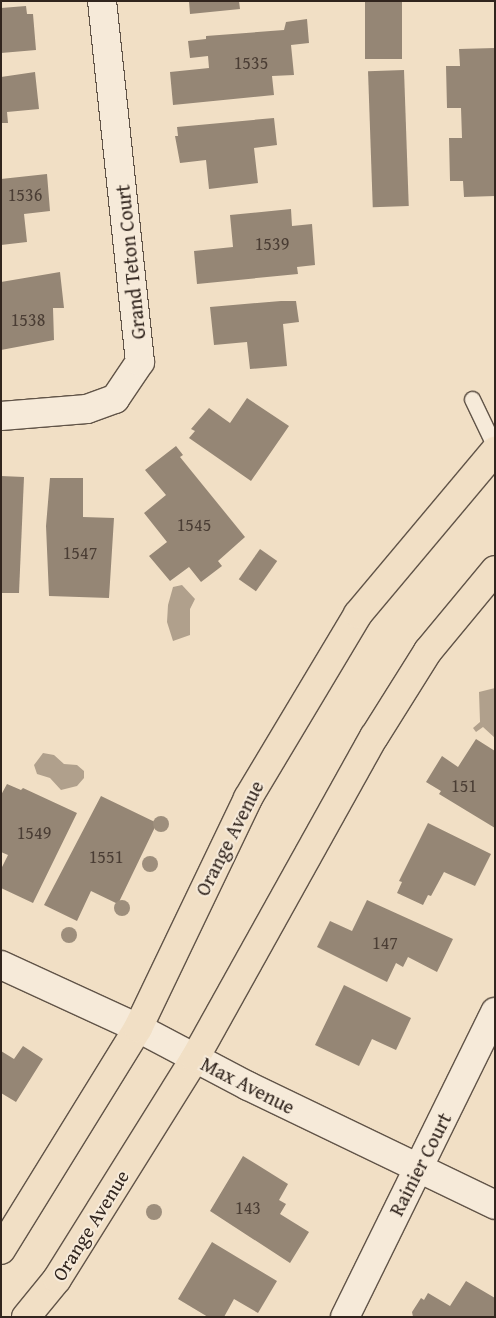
<!DOCTYPE html>
<style>
body{margin:0}
#map{position:relative;width:496px;height:1318px;overflow:hidden;background:#f1dfc5;font-family:"Gentium Book Plus",serif}
div>[style]{position:absolute}
.water>*{inset:0;background:#b0a08c}
.building>*{inset:0;background:#958675;transform-origin:0 0}
.roads{filter:drop-shadow(1px 0 #615448) drop-shadow(-1px 0 #615448) drop-shadow(0 1px #615448) drop-shadow(0 -1px #615448)}
.service>*{height:15px;margin:-7.5px;padding:0 7.5px;transform-origin:7.5px;border-radius:7.5px;background:#f6ead9}
.minor>*{height:28px;margin:-14px;padding:0 14px;transform-origin:14px;border-radius:14px;background:#f6ead9}
.tertiary>*{height:28px;margin:-14px;padding:0 14px;transform-origin:14px;border-radius:14px;background:#f6ead9}
.primary>*{height:28px;margin:-14px;padding:0 14px;transform-origin:14px;border-radius:14px;background:#f1dfc5}
.trees>*{width:16px;height:16px;margin:-8px;border-radius:50%;background:#9d8e7c}
span{translate:-50% -50%;white-space:nowrap;text-align:center;line-height:1.15;-webkit-text-stroke:4px #f6ead9;paint-order:stroke}
.number-label{font-size:18px;color:#4a3d34}
.number-label span{-webkit-text-stroke-width:0}
.street-label{font-size:20px;color:#31251e}
.frame{position:absolute;inset:0;border:2px solid #31251e;pointer-events:none}
</style>
<div id="map">
<div class="water">
<i style="clip-path:polygon(182px 585px,195px 599px,190px 609px,190px 635px,173px 641px,167px 622px,168px 605px,173px 587px)"></i>
<i style="clip-path:polygon(495px 688px,495px 738px,483px 727px,476px 732px,473px 728px,480px 722px,479px 692px)"></i>
<i style="clip-path:polygon(43px 753px,54px 755px,64px 764px,77px 765px,84px 771px,84px 778px,77px 786px,61px 790px,50px 778px,37px 774px,34px 765px)"></i>
</div>
<div class="building">
<i style="clip-path:polygon(189px 1px,239px 1px,240px 9px,190px 14px)"></i>
<i style="left:365px;top:1px;width:37px;height:58px"></i>
<i style="clip-path:polygon(26px 6px,27px 14px,33px 14px,36px 50px,1px 53px,1px 8px)"></i>
<i style="clip-path:polygon(307px 19px,309px 43px,291px 45px,294px 75px,272px 76px,274px 95px,173px 105px,170px 72px,209px 68px,208px 56px,190px 58px,188px 41px,206px 39px,206px 36px,284px 30px,286px 22px)"></i>
<i style="clip-path:polygon(495px 48px,495px 196px,464px 197px,463px 181px,450px 181px,449px 138px,462px 138px,461px 108px,447px 108px,446px 66px,460px 66px,459px 49px)"></i>
<i style="left:404px;top:70px;width:136px;height:36px;rotate:88deg"></i>
<i style="clip-path:polygon(35px 72px,39px 109px,7px 112px,8px 123px,1px 123px,1px 77px)"></i>
<i style="clip-path:polygon(274px 118px,277px 145px,254px 148px,258px 183px,209px 189px,206px 160px,180px 163px,175px 136px,178px 136px,177px 127px)"></i>
<i style="clip-path:polygon(47px 174px,50px 211px,24px 214px,27px 242px,1px 245px,1px 179px)"></i>
<i style="clip-path:polygon(291px 209px,292px 226px,312px 224px,315px 265px,297px 267px,298px 274px,197px 284px,194px 251px,233px 247px,230px 215px)"></i>
<i style="clip-path:polygon(60px 272px,64px 308px,53px 308px,54px 340px,1px 350px,1px 282px)"></i>
<i style="clip-path:polygon(281px 301px,296px 301px,299px 322px,283px 324px,287px 366px,250px 369px,247px 342px,214px 345px,210px 307px)"></i>
<i style="clip-path:polygon(247px 398px,289px 426px,251px 481px,189px 438px,195px 431px,191px 429px,209px 408px,230px 423px)"></i>
<i style="clip-path:polygon(176px 446px,183px 455px,180px 457px,245px 537px,218px 561px,222px 566px,201px 582px,189px 567px,170px 581px,149px 556px,167px 542px,144px 513px,166px 495px,145px 470px)"></i>
<i style="clip-path:polygon(1px 476px,24px 477px,19px 593px,1px 593px)"></i>
<i style="clip-path:polygon(50px 478px,83px 478px,83px 517px,114px 518px,109px 598px,49px 596px,46px 526px)"></i>
<i style="left:260px;top:549px;width:21px;height:37px;rotate:35deg"></i>
<i style="clip-path:polygon(476px 739px,495px 751px,495px 828px,439px 794px,441px 791px,426px 782px,442px 756px,458px 767px)"></i>
<i style="clip-path:polygon(7px 784px,21px 790px,23px 788px,77px 813px,33px 903px,1px 888px,1px 869px,8px 855px,1px 852px,1px 795px)"></i>
<i style="clip-path:polygon(101px 796px,157px 823px,118px 904px,91px 891px,77px 921px,44px 905px)"></i>
<i style="clip-path:polygon(428px 823px,491px 854px,475px 886px,444px 872px,431px 896px,428px 895px,423px 905px,397px 893px,402px 882px,399px 881px)"></i>
<i style="clip-path:polygon(367px 900px,453px 939px,437px 972px,408px 957px,403px 967px,396px 963px,387px 982px,317px 947px,330px 921px,352px 931px)"></i>
<i style="clip-path:polygon(344px 985px,411px 1018px,396px 1050px,372px 1039px,359px 1066px,315px 1045px)"></i>
<i style="clip-path:polygon(23px 1046px,43px 1059px,16px 1102px,1px 1093px,1px 1051px,14px 1059px)"></i>
<i style="clip-path:polygon(243px 1156px,288px 1184px,279px 1200px,286px 1204px,280px 1214px,309px 1232px,290px 1263px,210px 1211px)"></i>
<i style="clip-path:polygon(212px 1242px,277px 1281px,258px 1313px,234px 1299px,224px 1317px,208px 1317px,178px 1299px)"></i>
<i style="clip-path:polygon(466px 1281px,495px 1298px,495px 1317px,413px 1317px,412px 1312px,421px 1298px,424px 1300px,428px 1293px,450px 1306px)"></i>
</div>
<div class="roads">
<div class="service">
<i style="left:472px;top:399px;width:53px;rotate:64.4deg"></i>
</div>
<div class="minor">
<i style="left:1px;top:416px;width:86px;rotate:-4.7deg"></i>
<i style="left:87px;top:409px;width:30px;rotate:-20deg"></i>
<i style="left:115px;top:399px;width:45px;rotate:-56deg"></i>
<i style="left:140px;top:362px;width:363px;rotate:-96deg"></i>
<i style="left:345px;top:1317px;width:340px;rotate:-63.8deg"></i>
</div>
<div class="tertiary">
<i style="left:1px;top:965px;width:151px;rotate:24.7deg"></i>
<i style="left:138px;top:1028px;width:124px;rotate:27.8deg"></i>
<i style="left:248px;top:1086px;width:274px;rotate:25.7deg"></i>
</div>
<div class="primary">
<i style="left:1px;top:1250px;width:261px;rotate:-58.3deg"></i>
<i style="left:138px;top:1028px;width:255px;rotate:-64.4deg"></i>
<i style="left:248px;top:798px;width:214px;rotate:-59.1deg"></i>
<i style="left:358px;top:614px;width:213px;rotate:-50deg"></i>
<i style="left:26px;top:1317px;width:49px;rotate:-50.8deg"></i>
<i style="left:57px;top:1279px;width:261px;rotate:-58deg"></i>
<i style="left:195px;top:1058px;width:368px;rotate:-60.9deg"></i>
<i style="left:374px;top:737px;width:102px;rotate:-57.9deg"></i>
<i style="left:428px;top:651px;width:105px;rotate:-50.4deg"></i>
</div>
</div>
<div class="trees">
<i style="left:161px;top:824px"></i>
<i style="left:150px;top:864px"></i>
<i style="left:122px;top:908px"></i>
<i style="left:69px;top:935px"></i>
<i style="left:154px;top:1212px"></i>
</div>
<div class="number-label">
<span style="left:251px;top:63px">1535</span>
<span style="left:25px;top:195px">1536</span>
<span style="left:272px;top:244px">1539</span>
<span style="left:28px;top:320px">1538</span>
<span style="left:194px;top:525px">1545</span>
<span style="left:80px;top:553px">1547</span>
<span style="left:464px;top:786px">151</span>
<span style="left:34px;top:833px">1549</span>
<span style="left:106px;top:857px">1551</span>
<span style="left:385px;top:943px">147</span>
<span style="left:248px;top:1208px">143</span>
</div>
<div class="street-label">
<span style="left:130px;top:262px;rotate:-96deg">Grand Teton Court</span>
<span style="left:229px;top:838px;rotate:-63deg">Orange Avenue</span>
<span style="left:248px;top:1085px;rotate:27deg">Max Avenue</span>
<span style="left:420px;top:1164px;rotate:-63deg">Rainier Court</span>
<span style="left:90px;top:1225px;rotate:-58deg">Orange Avenue</span>
</div>
<div class="frame"></div>
</div>
